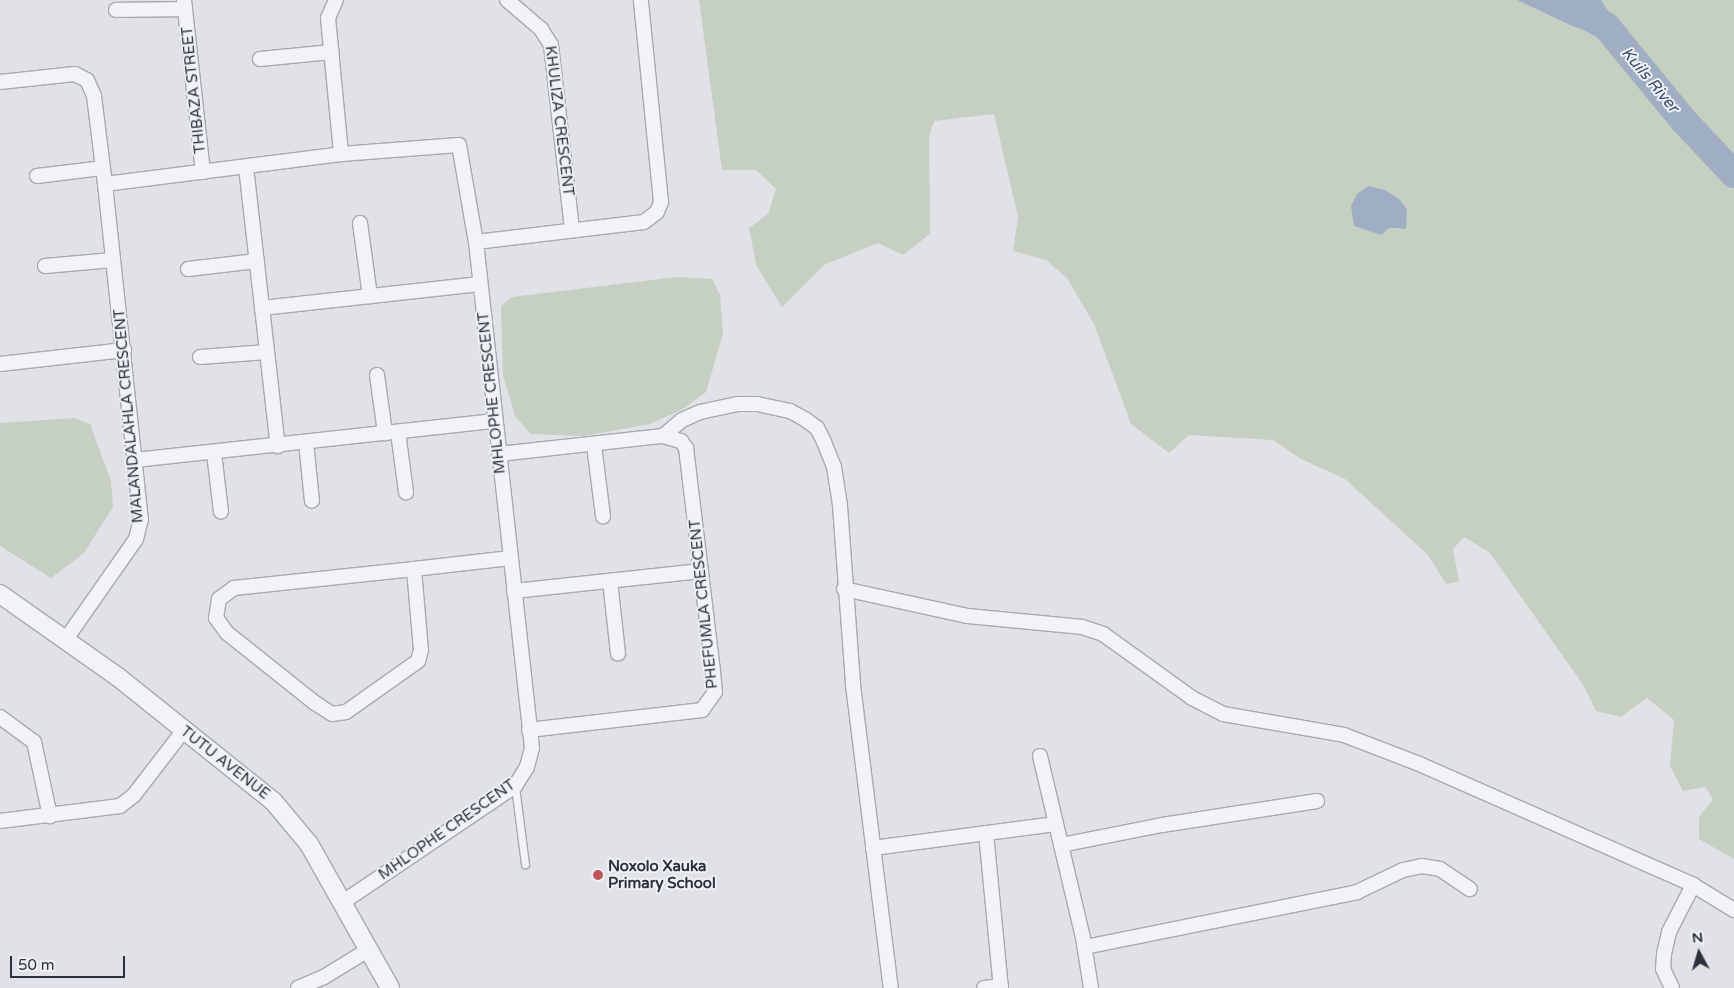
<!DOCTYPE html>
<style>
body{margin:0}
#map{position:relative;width:1734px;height:988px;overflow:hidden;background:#e0e2e7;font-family:"Varela Round",sans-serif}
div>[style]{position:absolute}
.green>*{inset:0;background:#c5d0c2}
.water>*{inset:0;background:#9faec3}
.river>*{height:28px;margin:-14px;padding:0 14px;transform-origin:14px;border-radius:14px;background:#9faec3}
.roads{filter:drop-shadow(1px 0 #a6a9b1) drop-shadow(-1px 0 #a6a9b1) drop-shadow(0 1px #a6a9b1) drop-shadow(0 -1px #a6a9b1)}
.service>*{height:7px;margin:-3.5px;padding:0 3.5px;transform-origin:3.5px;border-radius:3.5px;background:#f2f3f6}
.minor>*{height:14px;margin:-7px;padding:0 7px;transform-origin:7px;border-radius:7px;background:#f2f3f6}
.tertiary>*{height:18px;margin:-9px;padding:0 9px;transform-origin:9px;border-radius:9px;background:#f2f3f6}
.dots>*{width:14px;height:14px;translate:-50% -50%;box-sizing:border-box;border:2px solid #eff1f5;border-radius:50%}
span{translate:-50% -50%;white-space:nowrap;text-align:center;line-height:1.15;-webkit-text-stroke:4px #eff1f5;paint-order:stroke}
.street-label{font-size:15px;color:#2b303d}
.poi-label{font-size:15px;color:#2b303d;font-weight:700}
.left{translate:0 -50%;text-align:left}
.water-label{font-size:16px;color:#3a4d6c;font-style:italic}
.north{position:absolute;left:1674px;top:928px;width:50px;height:50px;-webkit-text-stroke:4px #eff1f5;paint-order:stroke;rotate:354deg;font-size:14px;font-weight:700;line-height:20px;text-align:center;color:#2b303d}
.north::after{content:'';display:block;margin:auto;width:18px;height:22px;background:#2b303d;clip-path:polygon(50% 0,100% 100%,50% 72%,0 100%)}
.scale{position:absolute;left:10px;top:956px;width:115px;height:22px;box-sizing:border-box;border:2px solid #2b303d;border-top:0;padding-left:6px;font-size:15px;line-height:18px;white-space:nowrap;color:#2b303d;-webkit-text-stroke:4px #eff1f5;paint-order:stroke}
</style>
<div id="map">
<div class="green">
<i style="clip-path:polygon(evenodd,699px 0,1517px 0,1572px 26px,1616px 22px,1601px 0,1734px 0,1734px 859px,1699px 839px,1699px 817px,1713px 799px,1705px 787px,1683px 791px,1670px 766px,1674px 720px,1647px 698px,1621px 717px,1596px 711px,1582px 683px,1489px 552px,1464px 537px,1453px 549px,1459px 582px,1446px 584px,1428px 555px,1345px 479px,1301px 459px,1273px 440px,1189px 435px,1169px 453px,1131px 424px,1094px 324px,1067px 278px,1046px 260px,1013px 251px,1018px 217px,994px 114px,934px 121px,929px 136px,930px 234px,903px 255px,878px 243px,824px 265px,782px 307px,756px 265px,749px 228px,768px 214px,776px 189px,756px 170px,722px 170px,699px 0,1385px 190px,1407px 209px,1399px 230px,1389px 228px,1385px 190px)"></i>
<i style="clip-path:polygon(676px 277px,712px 279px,720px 295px,723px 334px,706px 392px,683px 409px,650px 424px,584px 436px,531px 434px,515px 416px,503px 375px,501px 306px,512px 297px)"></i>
<i style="clip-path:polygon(74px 418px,90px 424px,111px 481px,113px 507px,84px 553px,51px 578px,0 546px,0 423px)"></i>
</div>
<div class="water">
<i style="clip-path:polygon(1517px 0,1601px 0,1616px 22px,1606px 37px,1572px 26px)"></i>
<i style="clip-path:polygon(1368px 186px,1385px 190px,1398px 198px,1407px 209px,1406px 229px,1389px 228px,1381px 235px,1354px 226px,1351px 206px,1357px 194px)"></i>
</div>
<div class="river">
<i style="left:1556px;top:0;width:56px;rotate:27.5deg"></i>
<i style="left:1606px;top:26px;width:123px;rotate:50.6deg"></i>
<i style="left:1684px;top:121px;width:73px;rotate:46.7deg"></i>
</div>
<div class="roads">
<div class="service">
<i style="left:515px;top:786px;width:79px;rotate:82.7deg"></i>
</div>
<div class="minor">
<i style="left:184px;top:0;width:173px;rotate:83.7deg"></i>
<i style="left:336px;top:0;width:20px;rotate:114deg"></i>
<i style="left:328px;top:18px;width:137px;rotate:84.5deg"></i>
<i style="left:507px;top:0;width:45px;rotate:40.5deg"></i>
<i style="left:541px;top:29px;width:19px;rotate:58deg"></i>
<i style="left:551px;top:45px;width:186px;rotate:83.5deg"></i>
<i style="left:116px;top:10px;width:69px;rotate:-0.8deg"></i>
<i style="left:260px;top:59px;width:72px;rotate:-5.6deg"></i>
<i style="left:0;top:82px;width:75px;rotate:-6.1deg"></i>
<i style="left:75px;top:74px;width:13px;rotate:27deg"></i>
<i style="left:87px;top:80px;width:17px;rotate:66deg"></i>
<i style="left:94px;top:96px;width:89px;rotate:82.9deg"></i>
<i style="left:105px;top:184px;width:337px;rotate:83.9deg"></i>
<i style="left:141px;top:519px;width:21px;rotate:104deg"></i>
<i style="left:136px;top:539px;width:122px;rotate:125deg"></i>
<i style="left:246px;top:167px;width:281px;rotate:83.5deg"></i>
<i style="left:37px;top:176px;width:65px;rotate:-7deg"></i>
<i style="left:105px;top:184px;width:238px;rotate:-7.2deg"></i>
<i style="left:341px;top:154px;width:118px;rotate:-4.4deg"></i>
<i style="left:459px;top:145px;width:98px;rotate:80.1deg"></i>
<i style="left:476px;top:242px;width:509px;rotate:83.68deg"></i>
<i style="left:532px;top:748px;width:20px;rotate:105deg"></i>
<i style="left:527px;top:767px;width:22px;rotate:122deg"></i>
<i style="left:515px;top:786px;width:207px;rotate:146deg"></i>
<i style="left:360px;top:223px;width:74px;rotate:82.2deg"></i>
<i style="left:476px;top:242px;width:169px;rotate:-6.8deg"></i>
<i style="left:644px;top:222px;width:16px;rotate:-38deg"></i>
<i style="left:657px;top:212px;width:11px;rotate:-68deg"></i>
<i style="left:661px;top:202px;width:203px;rotate:-95.7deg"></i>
<i style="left:45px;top:266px;width:68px;rotate:-5deg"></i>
<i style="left:188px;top:269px;width:69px;rotate:-6.6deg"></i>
<i style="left:262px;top:308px;width:219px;rotate:-6.3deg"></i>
<i style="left:200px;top:357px;width:67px;rotate:-4.3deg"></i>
<i style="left:0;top:364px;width:125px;rotate:-6.4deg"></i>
<i style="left:377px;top:375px;width:59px;rotate:82.1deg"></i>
<i style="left:398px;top:432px;width:61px;rotate:82.4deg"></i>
<i style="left:663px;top:436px;width:25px;rotate:-40deg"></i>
<i style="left:682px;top:420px;width:20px;rotate:-24deg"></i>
<i style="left:700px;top:412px;width:39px;rotate:-12deg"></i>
<i style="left:738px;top:404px;width:19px"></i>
<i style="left:757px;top:404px;width:34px;rotate:12deg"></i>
<i style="left:790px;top:411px;width:18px;rotate:29deg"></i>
<i style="left:806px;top:420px;width:14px;rotate:36deg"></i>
<i style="left:817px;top:428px;width:16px;rotate:63deg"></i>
<i style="left:824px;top:442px;width:27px;rotate:68deg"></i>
<i style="left:834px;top:467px;width:39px;rotate:81deg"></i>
<i style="left:840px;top:506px;width:179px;rotate:85.8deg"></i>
<i style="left:853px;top:685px;width:305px;rotate:82.9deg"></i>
<i style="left:306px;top:442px;width:59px;rotate:84.2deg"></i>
<i style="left:594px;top:445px;width:72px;rotate:82.8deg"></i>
<i style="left:214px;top:453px;width:59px;rotate:83.2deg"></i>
<i style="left:499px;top:454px;width:165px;rotate:-6.3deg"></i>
<i style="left:663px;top:436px;width:19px;rotate:16deg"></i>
<i style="left:681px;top:441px;width:9px;rotate:54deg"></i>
<i style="left:686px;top:448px;width:225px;rotate:83.1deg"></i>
<i style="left:713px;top:671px;width:21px;rotate:85deg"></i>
<i style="left:715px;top:692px;width:22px;rotate:126deg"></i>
<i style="left:702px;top:710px;width:174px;rotate:173.4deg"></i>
<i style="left:135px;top:460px;width:362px;rotate:-6.2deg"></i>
<i style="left:414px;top:569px;width:81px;rotate:85.1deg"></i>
<i style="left:421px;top:650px;width:11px;rotate:105deg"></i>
<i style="left:418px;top:661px;width:88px;rotate:144.7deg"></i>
<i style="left:346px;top:712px;width:14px;rotate:172deg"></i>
<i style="left:332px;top:714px;width:20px;rotate:-147deg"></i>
<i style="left:315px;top:703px;width:112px;rotate:-141.5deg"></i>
<i style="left:227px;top:633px;width:19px;rotate:-126deg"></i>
<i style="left:216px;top:618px;width:19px;rotate:-81deg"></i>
<i style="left:219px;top:599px;width:19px;rotate:-36deg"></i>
<i style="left:234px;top:588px;width:181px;rotate:-6deg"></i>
<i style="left:414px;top:569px;width:97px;rotate:-6.5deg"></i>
<i style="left:610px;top:581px;width:73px;rotate:83.7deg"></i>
<i style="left:844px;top:589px;width:127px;rotate:12.3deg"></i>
<i style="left:968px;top:616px;width:115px;rotate:5.5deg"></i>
<i style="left:1082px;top:627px;width:22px;rotate:18deg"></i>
<i style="left:1103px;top:634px;width:110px;rotate:35.7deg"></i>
<i style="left:1192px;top:698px;width:35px;rotate:27deg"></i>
<i style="left:1223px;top:714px;width:123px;rotate:9.8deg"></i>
<i style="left:1344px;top:735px;width:78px;rotate:21deg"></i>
<i style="left:1417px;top:763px;width:302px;rotate:23.8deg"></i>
<i style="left:1693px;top:885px;width:48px;rotate:31.4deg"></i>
<i style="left:514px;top:591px;width:188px;rotate:-6.1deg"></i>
<i style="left:0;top:717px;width:42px;rotate:36.3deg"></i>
<i style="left:34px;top:742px;width:76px;rotate:77.8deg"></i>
<i style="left:1040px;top:756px;width:187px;rotate:76.7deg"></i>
<i style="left:1083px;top:938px;width:51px;rotate:80.9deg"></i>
<i style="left:0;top:821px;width:121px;rotate:-7.1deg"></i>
<i style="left:120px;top:806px;width:18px;rotate:-38deg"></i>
<i style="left:134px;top:795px;width:82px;rotate:-52.4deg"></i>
<i style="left:986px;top:833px;width:156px;rotate:84.5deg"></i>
<i style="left:1061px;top:845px;width:103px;rotate:-11.2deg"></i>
<i style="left:1162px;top:825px;width:157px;rotate:-8.8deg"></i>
<i style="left:873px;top:848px;width:184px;rotate:-7.5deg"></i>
<i style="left:1085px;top:947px;width:278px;rotate:-11.4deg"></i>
<i style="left:1357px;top:892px;width:51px;rotate:-25.6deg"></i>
<i style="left:1403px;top:870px;width:19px;rotate:-12deg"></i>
<i style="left:1422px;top:866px;width:18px;rotate:9deg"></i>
<i style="left:1440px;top:869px;width:36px;rotate:34deg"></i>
<i style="left:298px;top:988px;width:28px;rotate:-23deg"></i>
<i style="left:324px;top:977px;width:52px;rotate:-31.5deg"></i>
<i style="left:984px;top:988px;width:17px;rotate:-7deg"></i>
<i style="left:1672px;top:988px;width:21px;rotate:-115deg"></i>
<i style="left:1663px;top:969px;width:15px;rotate:-86deg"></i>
<i style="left:1664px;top:954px;width:23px;rotate:-77deg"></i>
<i style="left:1669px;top:932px;width:53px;rotate:-62.9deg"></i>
</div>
<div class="tertiary">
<i style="left:0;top:594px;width:144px;rotate:35.1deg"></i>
<i style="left:118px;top:677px;width:198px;rotate:38.7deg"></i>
<i style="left:273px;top:801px;width:56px;rotate:50.1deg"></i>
<i style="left:309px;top:844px;width:165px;rotate:60.6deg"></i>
</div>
</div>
<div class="dots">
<i style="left:598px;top:875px;background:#be545c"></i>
</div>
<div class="street-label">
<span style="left:194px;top:90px;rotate:-96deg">THIBAZA STREET</span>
<span style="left:559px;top:121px;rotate:83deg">KHULIZA CRESCENT</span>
<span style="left:492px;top:393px;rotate:-96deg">MHLOPHE CRESCENT</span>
<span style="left:129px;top:416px;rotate:-95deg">MALANDALAHLA CRESCENT</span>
<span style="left:704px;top:604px;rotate:-96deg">PHEFUMLA CRESCENT</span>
<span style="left:225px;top:763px;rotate:38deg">TUTU AVENUE</span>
<span style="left:447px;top:830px;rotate:-35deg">MHLOPHE CRESCENT</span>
</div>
<div class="poi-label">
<span class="left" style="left:608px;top:875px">Noxolo Xauka<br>Primary School</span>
</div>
<div class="water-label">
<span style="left:1650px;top:80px;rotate:50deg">Kuils River</span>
</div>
<div class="north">N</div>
<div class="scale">50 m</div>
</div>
